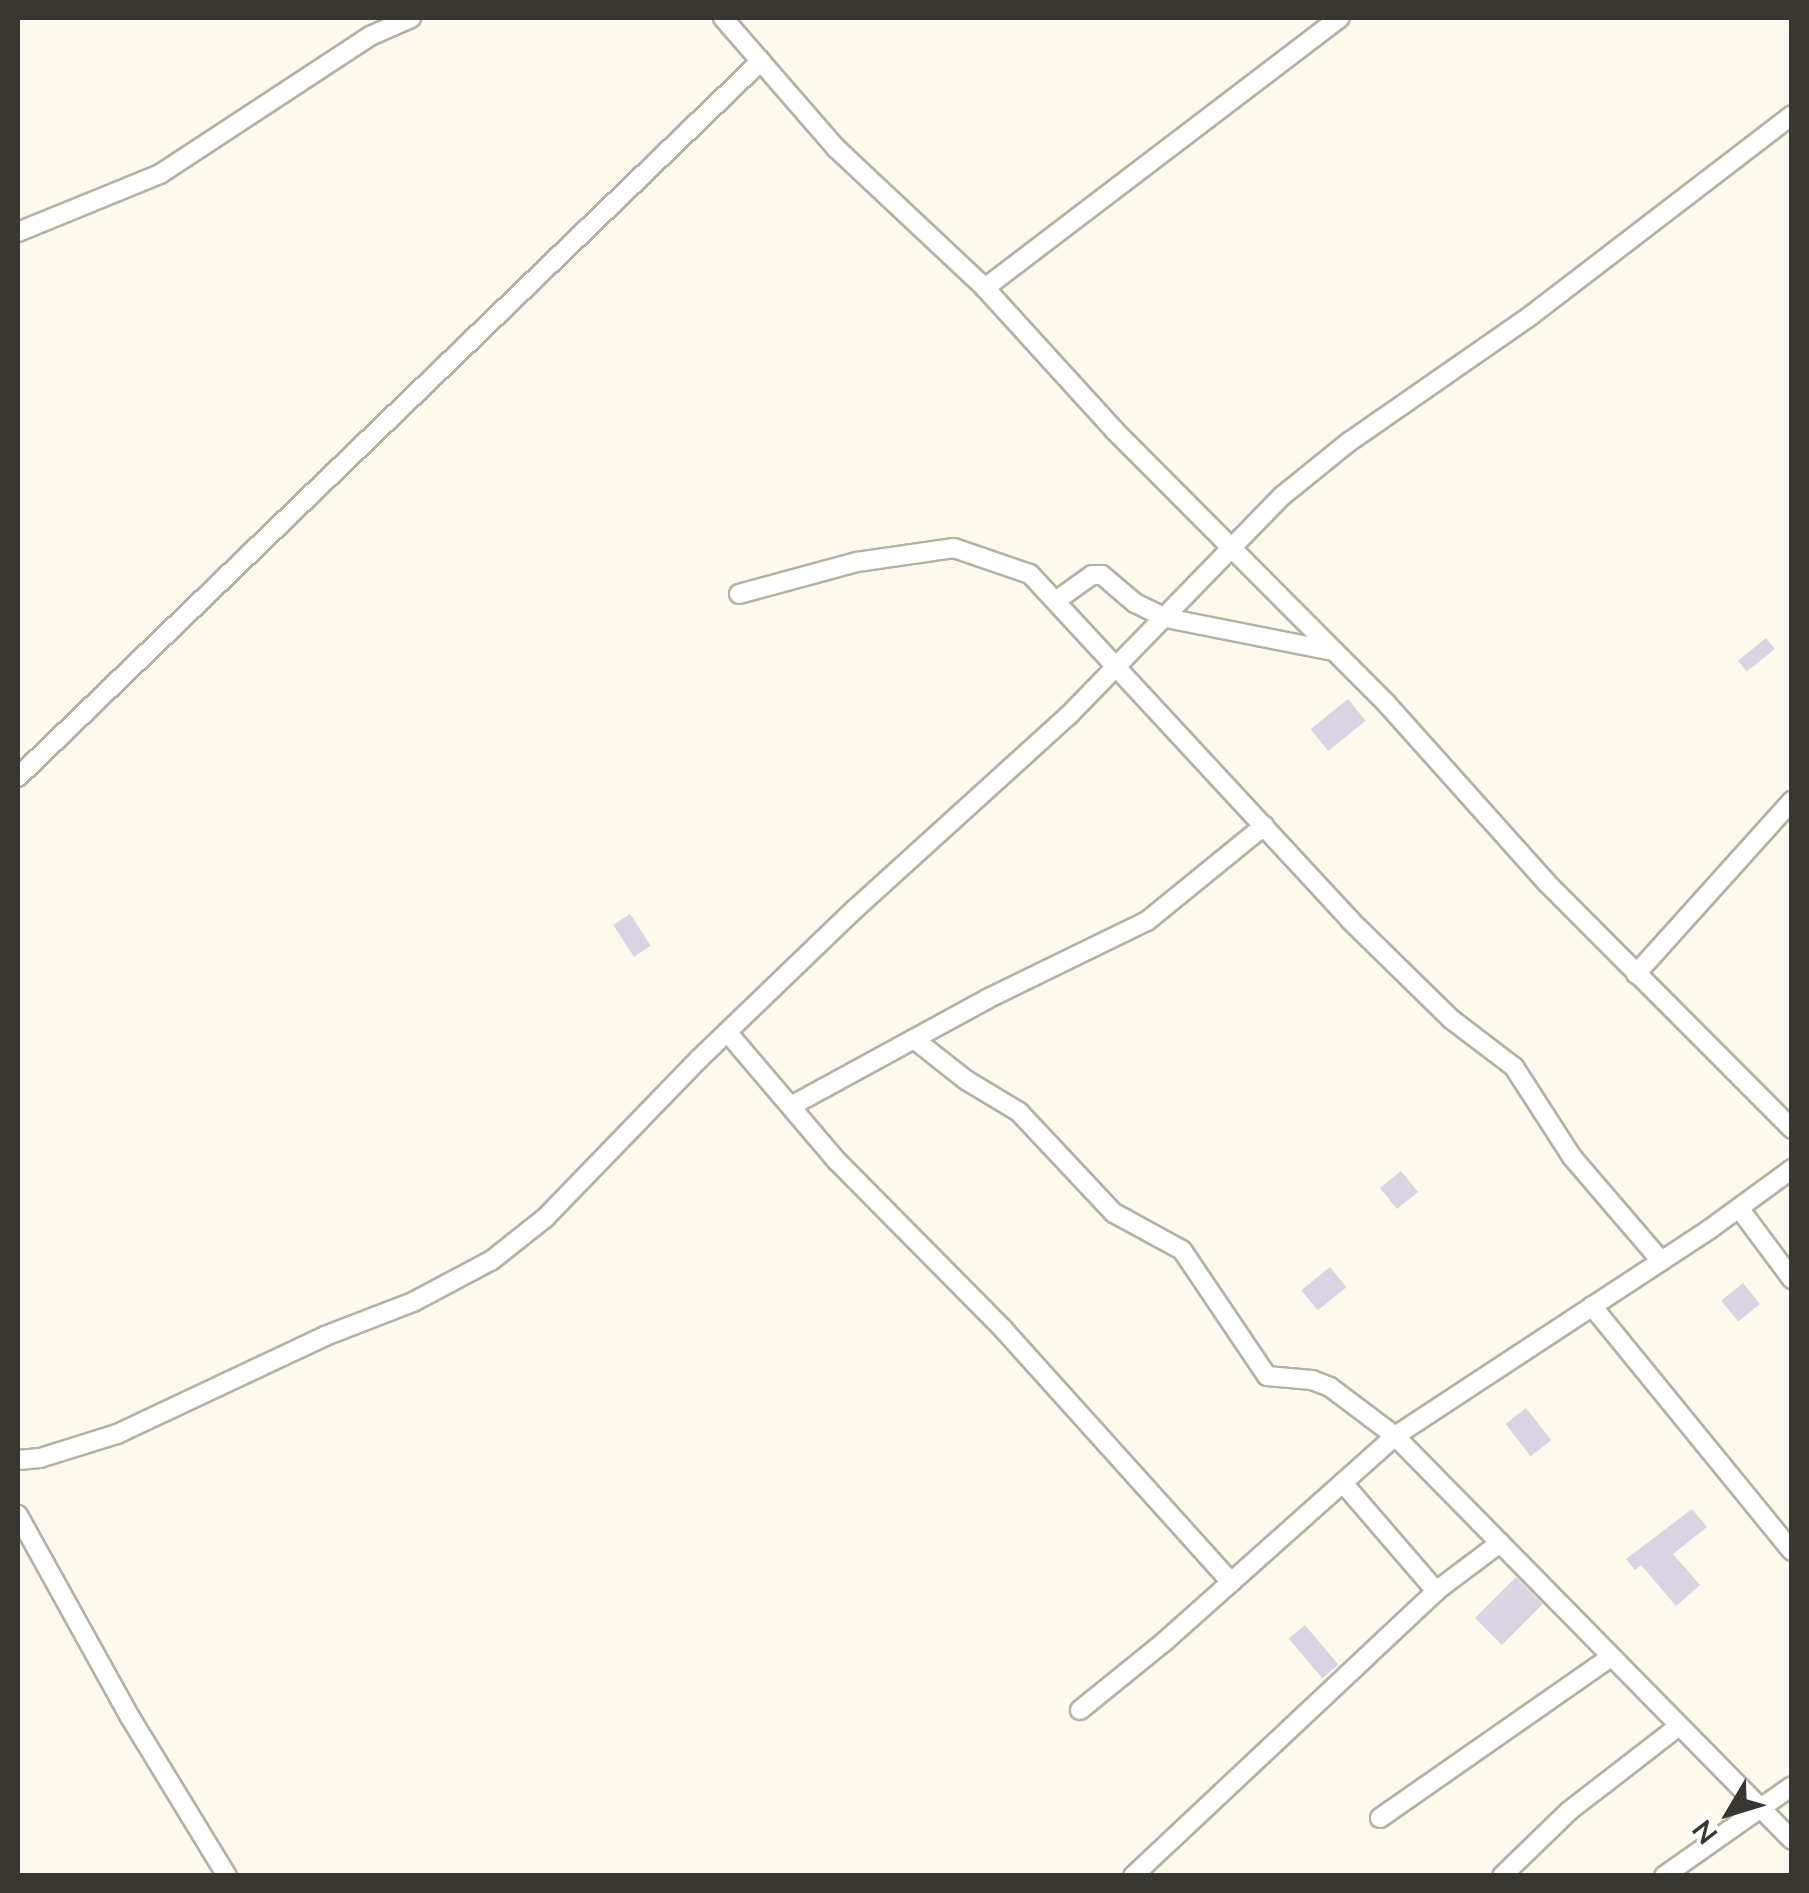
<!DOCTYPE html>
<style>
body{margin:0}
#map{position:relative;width:1809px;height:1893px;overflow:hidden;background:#fdf9ec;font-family:"Nunito Sans",sans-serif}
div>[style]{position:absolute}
.building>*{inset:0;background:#d8d4e1;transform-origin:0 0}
.roads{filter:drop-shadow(2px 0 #b4b1a5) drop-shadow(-2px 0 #b4b1a5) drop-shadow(0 2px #b4b1a5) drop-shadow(0 -2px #b4b1a5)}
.minor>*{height:18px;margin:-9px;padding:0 9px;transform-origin:9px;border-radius:9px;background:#fff}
span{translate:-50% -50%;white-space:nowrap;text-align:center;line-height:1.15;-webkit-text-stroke:8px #fff;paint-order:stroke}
.frame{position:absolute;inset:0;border:20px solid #373631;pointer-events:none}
.north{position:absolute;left:1679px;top:1763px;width:100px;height:100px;-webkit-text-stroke:8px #fff;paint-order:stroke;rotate:232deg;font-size:28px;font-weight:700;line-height:40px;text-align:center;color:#373631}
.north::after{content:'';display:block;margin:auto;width:35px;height:45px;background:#373631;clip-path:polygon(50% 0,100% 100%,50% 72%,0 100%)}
</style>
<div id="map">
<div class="building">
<i style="left:1766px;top:638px;width:14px;height:36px;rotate:51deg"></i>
<i style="left:1348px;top:699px;width:28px;height:48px;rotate:51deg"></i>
<i style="left:630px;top:914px;width:38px;height:20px;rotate:57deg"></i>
<i style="left:1401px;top:1171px;width:27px;height:27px;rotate:51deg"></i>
<i style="left:1330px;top:1267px;width:26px;height:37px;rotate:51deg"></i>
<i style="left:1743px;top:1283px;width:27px;height:28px;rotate:51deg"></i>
<i style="left:1526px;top:1408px;width:41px;height:26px;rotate:52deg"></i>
<i style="clip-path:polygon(1692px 1509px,1707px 1527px,1673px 1554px,1700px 1585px,1676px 1606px,1641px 1565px,1635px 1570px,1626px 1559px)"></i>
<i style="left:1516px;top:1577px;width:38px;height:58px;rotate:45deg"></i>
<i style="left:1305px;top:1625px;width:52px;height:21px;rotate:50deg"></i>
</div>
<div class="roads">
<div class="minor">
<i style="left:723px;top:18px;width:172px;rotate:49deg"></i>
<i style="left:836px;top:148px;width:204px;rotate:43.2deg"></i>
<i style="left:985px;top:288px;width:193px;rotate:47.7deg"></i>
<i style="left:1115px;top:431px;width:384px;rotate:45.1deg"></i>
<i style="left:1386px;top:703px;width:240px;rotate:48.2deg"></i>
<i style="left:1546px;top:882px;width:349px;rotate:45.1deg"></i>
<i style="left:18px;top:232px;width:153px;rotate:-22.2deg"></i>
<i style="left:160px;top:174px;width:251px;rotate:-33.3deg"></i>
<i style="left:370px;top:36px;width:45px;rotate:-23.7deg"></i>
<i style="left:985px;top:288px;width:446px;rotate:-37.3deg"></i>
<i style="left:739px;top:594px;width:122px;rotate:-15.2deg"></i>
<i style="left:857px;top:562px;width:98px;rotate:-8.2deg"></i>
<i style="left:954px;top:548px;width:80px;rotate:18.9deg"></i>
<i style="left:1030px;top:574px;width:473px;rotate:47.2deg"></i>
<i style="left:1351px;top:921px;width:140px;rotate:44.4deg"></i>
<i style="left:1451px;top:1019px;width:79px;rotate:37.3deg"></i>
<i style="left:1514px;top:1067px;width:107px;rotate:57.2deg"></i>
<i style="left:1572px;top:1157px;width:137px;rotate:49.4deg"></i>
<i style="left:1057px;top:600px;width:43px;rotate:-35.5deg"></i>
<i style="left:1092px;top:575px;width:10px"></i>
<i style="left:1102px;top:575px;width:43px;rotate:40.3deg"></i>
<i style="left:1135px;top:603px;width:34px;rotate:26deg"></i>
<i style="left:1166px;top:618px;width:170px;rotate:11.2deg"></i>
<i style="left:18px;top:777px;width:1032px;rotate:-43.94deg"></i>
<i style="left:1636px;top:974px;width:233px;rotate:-48deg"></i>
<i style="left:728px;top:1033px;width:168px;rotate:49.6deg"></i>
<i style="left:837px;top:1161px;width:236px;rotate:45.3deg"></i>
<i style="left:1003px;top:1329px;width:341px;rotate:48deg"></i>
<i style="left:914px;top:1039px;width:66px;rotate:38.3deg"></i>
<i style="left:966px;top:1080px;width:62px;rotate:31.1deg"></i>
<i style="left:1019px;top:1112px;width:139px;rotate:46.8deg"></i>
<i style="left:1114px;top:1213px;width:77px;rotate:28.6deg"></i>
<i style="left:1182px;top:1250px;width:152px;rotate:56deg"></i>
<i style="left:1267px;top:1376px;width:45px;rotate:5.1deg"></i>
<i style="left:1312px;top:1380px;width:19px;rotate:21deg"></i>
<i style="left:1330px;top:1387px;width:81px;rotate:37deg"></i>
<i style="left:1395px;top:1436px;width:566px;rotate:45.5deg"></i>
<i style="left:791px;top:1106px;width:223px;rotate:-28.6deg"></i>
<i style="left:987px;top:999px;width:178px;rotate:-26deg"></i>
<i style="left:1147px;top:921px;width:151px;rotate:-39.1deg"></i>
<i style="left:1739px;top:1208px;width:89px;rotate:53.3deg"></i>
<i style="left:1592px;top:1306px;width:316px;rotate:50.8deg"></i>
<i style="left:18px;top:1460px;width:22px;rotate:-5deg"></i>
<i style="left:40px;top:1458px;width:81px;rotate:-17.3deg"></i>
<i style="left:117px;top:1434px;width:230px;rotate:-25.2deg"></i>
<i style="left:325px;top:1336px;width:94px;rotate:-21.1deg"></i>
<i style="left:413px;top:1302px;width:89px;rotate:-28deg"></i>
<i style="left:492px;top:1260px;width:68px;rotate:-38.4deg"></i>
<i style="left:545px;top:1218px;width:221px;rotate:-45.9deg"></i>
<i style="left:699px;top:1059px;width:216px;rotate:-43.9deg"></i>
<i style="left:855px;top:909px;width:287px;rotate:-42.2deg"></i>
<i style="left:1068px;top:716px;width:307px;rotate:-45.8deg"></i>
<i style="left:1282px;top:496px;width:86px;rotate:-38.9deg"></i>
<i style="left:1349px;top:442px;width:219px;rotate:-34.8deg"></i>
<i style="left:1529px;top:317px;width:332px;rotate:-37.5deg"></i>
<i style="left:1343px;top:1483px;width:143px;rotate:49.3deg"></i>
<i style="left:18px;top:1515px;width:231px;rotate:61deg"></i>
<i style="left:130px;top:1717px;width:186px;rotate:58.6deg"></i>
<i style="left:1080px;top:1710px;width:108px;rotate:-39deg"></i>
<i style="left:1164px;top:1642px;width:310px;rotate:-41.7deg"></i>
<i style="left:1395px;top:1436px;width:377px;rotate:-33.3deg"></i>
<i style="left:1710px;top:1229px;width:102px;rotate:-36.2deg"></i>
<i style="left:1380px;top:1818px;width:279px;rotate:-34.9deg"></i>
<i style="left:1133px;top:1876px;width:416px;rotate:-43.2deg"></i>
<i style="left:1436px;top:1591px;width:80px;rotate:-36.9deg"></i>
<i style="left:1502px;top:1876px;width:93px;rotate:-44.1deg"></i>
<i style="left:1569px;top:1811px;width:139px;rotate:-37.7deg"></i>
<i style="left:1664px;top:1876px;width:156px;rotate:-35.1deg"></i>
</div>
</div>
<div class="frame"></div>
<div class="north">N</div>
</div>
